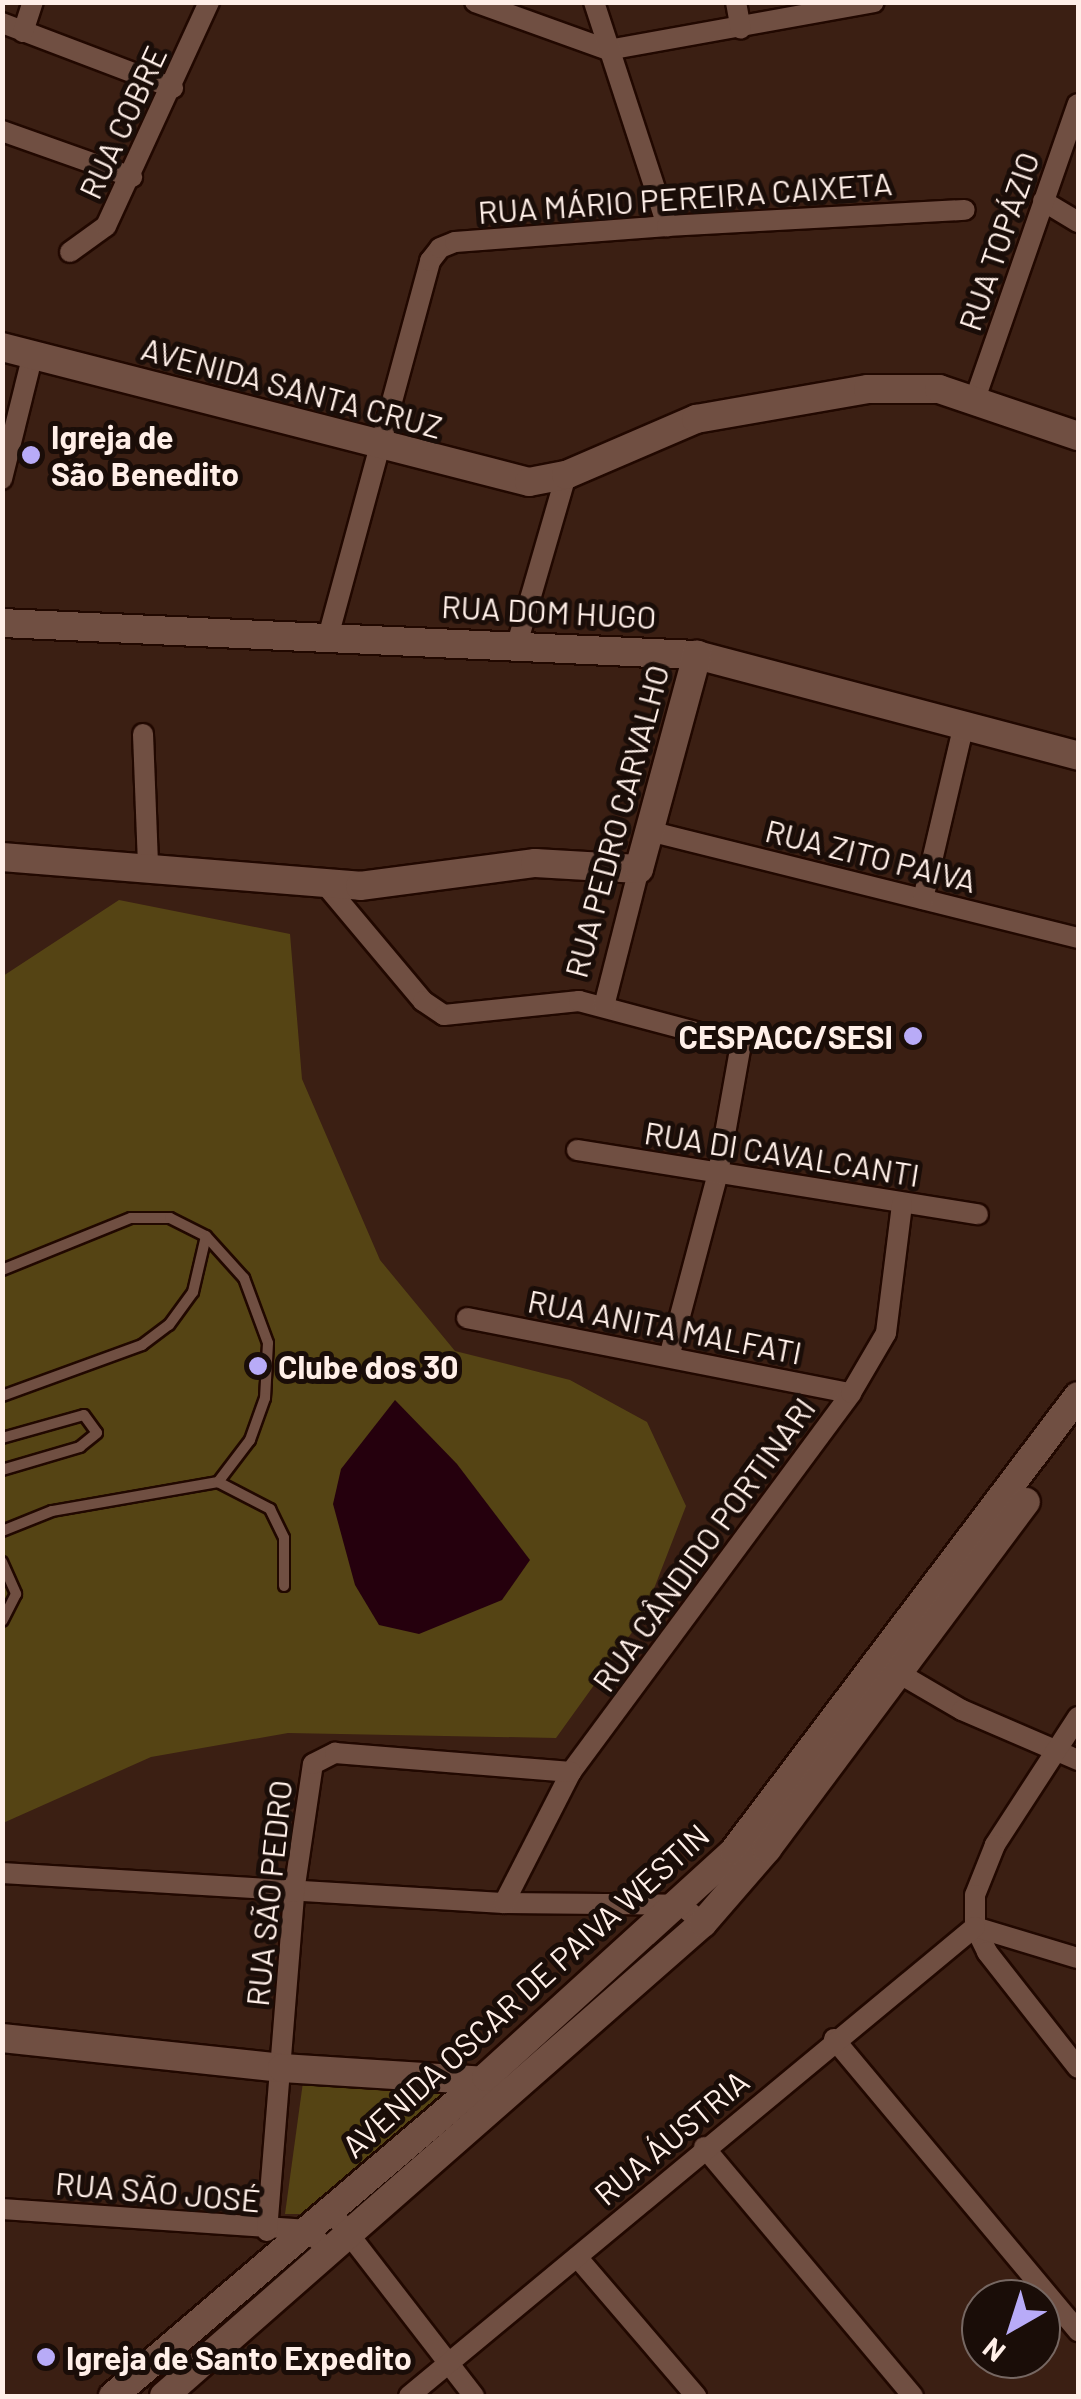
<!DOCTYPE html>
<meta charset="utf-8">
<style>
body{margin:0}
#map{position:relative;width:1081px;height:2399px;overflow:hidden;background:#3b1f13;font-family:Barlow,sans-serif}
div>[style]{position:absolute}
.green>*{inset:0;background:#554414}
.water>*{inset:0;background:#25000d}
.roads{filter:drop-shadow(2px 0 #210800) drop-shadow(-2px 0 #210800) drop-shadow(0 2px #210800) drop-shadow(0 -2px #210800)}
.lane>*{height:10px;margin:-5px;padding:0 5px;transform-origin:5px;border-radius:5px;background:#704f42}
.street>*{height:20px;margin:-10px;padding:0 10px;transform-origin:10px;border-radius:10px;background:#704f42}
.secondary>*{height:28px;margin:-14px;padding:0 14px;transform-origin:14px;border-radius:14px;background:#704f42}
.dots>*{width:28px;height:28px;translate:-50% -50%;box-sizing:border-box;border:5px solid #1a0d08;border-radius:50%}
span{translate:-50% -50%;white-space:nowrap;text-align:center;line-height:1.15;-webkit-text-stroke:10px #1a0d08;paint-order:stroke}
.street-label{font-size:32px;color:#ffefe8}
.poi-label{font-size:32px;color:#ffefe8;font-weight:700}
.left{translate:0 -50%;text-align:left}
.right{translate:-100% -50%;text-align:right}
.frame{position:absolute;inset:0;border:5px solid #ffefe8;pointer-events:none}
.north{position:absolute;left:961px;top:2279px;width:100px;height:100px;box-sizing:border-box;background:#1a0d08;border:2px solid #766762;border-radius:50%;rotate:219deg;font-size:28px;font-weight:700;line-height:40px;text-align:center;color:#ffefe8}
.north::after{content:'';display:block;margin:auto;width:35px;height:45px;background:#b8abf7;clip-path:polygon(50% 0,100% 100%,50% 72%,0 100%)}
</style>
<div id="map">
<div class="green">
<i style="clip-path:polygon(119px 900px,290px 934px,302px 1079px,380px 1260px,455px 1351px,570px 1380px,647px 1422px,686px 1506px,643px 1617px,556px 1738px,288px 1733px,151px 1757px,3px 1823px,3px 976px)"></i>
<i style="clip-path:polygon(303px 2082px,450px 2090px,311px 2214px,285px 2214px)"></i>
</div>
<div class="water">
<i style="clip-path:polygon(395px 1400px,457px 1464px,530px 1560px,502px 1600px,419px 1634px,379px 1625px,355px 1585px,333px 1504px,341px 1469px)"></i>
</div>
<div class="roads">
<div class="lane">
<i style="left:2px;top:1270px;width:139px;rotate:-22deg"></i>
<i style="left:131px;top:1218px;width:39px"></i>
<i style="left:170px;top:1218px;width:40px;rotate:26.6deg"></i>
<i style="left:206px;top:1236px;width:57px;rotate:47.9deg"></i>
<i style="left:244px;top:1278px;width:69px;rotate:69.7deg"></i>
<i style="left:268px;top:1343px;width:55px;rotate:93.1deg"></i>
<i style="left:265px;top:1398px;width:45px;rotate:109.7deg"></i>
<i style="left:250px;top:1440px;width:53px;rotate:127.3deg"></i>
<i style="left:218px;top:1482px;width:169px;rotate:170.1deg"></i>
<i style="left:52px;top:1511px;width:54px;rotate:158.2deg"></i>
<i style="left:2px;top:1396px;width:149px;rotate:-20deg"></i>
<i style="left:142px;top:1345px;width:34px;rotate:-37deg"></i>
<i style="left:169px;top:1325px;width:41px;rotate:-54deg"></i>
<i style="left:193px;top:1292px;width:57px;rotate:-76.9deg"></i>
<i style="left:2px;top:1438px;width:85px;rotate:-15.7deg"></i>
<i style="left:84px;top:1415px;width:22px;rotate:54deg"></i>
<i style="left:97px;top:1433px;width:22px;rotate:141deg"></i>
<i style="left:80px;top:1447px;width:81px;rotate:163.6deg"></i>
<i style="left:218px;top:1482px;width:59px;rotate:27.4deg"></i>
<i style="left:270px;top:1509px;width:32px;rotate:64deg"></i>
<i style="left:284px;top:1538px;width:48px;rotate:90deg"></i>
<i style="left:2px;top:1562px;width:35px;rotate:66deg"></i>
<i style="left:16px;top:1594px;width:30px;rotate:117deg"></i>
</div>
<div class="street">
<i style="left:475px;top:2px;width:141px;rotate:19.8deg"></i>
<i style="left:608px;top:50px;width:270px;rotate:-10.2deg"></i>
<i style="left:594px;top:2px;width:236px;rotate:71.9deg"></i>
<i style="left:736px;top:2px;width:27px;rotate:80deg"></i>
<i style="left:2px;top:23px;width:183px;rotate:20.8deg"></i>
<i style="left:23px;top:32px;width:32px;rotate:-72deg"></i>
<i style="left:2px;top:131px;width:138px;rotate:19.5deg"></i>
<i style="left:1043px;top:201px;width:41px;rotate:31deg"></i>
<i style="left:70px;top:252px;width:44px;rotate:-35.8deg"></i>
<i style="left:106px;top:226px;width:247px;rotate:-65.3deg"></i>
<i style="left:975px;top:399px;width:312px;rotate:-70.8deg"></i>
<i style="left:2px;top:479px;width:129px;rotate:-76.1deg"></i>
<i style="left:328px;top:637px;width:390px;rotate:-74.8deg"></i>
<i style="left:430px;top:261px;width:16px;rotate:-52deg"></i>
<i style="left:440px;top:248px;width:16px;rotate:-22deg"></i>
<i style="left:455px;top:242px;width:213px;rotate:-4.3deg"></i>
<i style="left:667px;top:226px;width:298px;rotate:-3.1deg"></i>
<i style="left:517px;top:644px;width:176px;rotate:-73.8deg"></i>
<i style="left:143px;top:734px;width:133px;rotate:87.8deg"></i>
<i style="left:649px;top:831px;width:442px;rotate:14deg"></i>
<i style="left:324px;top:883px;width:154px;rotate:50deg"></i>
<i style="left:423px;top:1001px;width:25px;rotate:34deg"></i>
<i style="left:444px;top:1015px;width:136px;rotate:-5.9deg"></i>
<i style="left:579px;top:1001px;width:168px;rotate:14.9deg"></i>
<i style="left:741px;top:1044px;width:131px;rotate:100.1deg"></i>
<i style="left:718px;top:1173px;width:190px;rotate:104.9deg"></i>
<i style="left:923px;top:899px;width:180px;rotate:-76.8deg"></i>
<i style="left:604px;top:1006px;width:141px;rotate:-75.7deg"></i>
<i style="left:577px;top:1150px;width:406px;rotate:9.1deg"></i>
<i style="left:467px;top:1318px;width:391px;rotate:11.1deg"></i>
<i style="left:890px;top:1668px;width:83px;rotate:30.3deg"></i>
<i style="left:962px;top:1710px;width:126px;rotate:23.3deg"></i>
<i style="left:1078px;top:1717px;width:153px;rotate:123deg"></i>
<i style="left:995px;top:1845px;width:54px;rotate:111.8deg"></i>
<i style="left:975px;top:1895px;width:32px;rotate:90deg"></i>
<i style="left:975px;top:1927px;width:28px;rotate:64deg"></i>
<i style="left:987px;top:1952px;width:147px;rotate:51.9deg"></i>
<i style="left:2px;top:1873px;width:503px;rotate:3.42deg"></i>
<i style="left:504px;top:1903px;width:177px;rotate:0.6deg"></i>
<i style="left:681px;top:1905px;width:28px;rotate:39deg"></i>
<i style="left:504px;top:1903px;width:147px;rotate:-62.9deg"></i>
<i style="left:571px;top:1772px;width:471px;rotate:-53.5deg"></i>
<i style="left:851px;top:1393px;width:69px;rotate:-59.7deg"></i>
<i style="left:886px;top:1333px;width:130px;rotate:-82.9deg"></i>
<i style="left:975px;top:1927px;width:108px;rotate:16.8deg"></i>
<i style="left:834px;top:2039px;width:381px;rotate:50.1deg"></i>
<i style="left:704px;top:2147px;width:325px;rotate:50deg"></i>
<i style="left:2px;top:2209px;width:307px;rotate:3.9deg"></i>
<i style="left:308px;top:2230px;width:30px;rotate:46deg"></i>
<i style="left:331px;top:2211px;width:234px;rotate:52.3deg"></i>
<i style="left:267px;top:2231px;width:340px;rotate:-85.4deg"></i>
<i style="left:294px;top:1892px;width:129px;rotate:-81.6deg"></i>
<i style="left:313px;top:1764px;width:25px;rotate:-27deg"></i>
<i style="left:335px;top:1753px;width:237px;rotate:4.6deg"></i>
<i style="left:577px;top:2257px;width:183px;rotate:49.4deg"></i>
<i style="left:409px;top:2396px;width:735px;rotate:-39.65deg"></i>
</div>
<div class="secondary">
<i style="left:2px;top:347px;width:544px;rotate:14.37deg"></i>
<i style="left:529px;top:482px;width:38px;rotate:-11deg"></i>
<i style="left:566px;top:475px;width:142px;rotate:-23.3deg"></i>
<i style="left:696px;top:419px;width:175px;rotate:-9.9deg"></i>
<i style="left:868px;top:389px;width:71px"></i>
<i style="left:939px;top:389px;width:147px;rotate:18.7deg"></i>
<i style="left:2px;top:623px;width:696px;rotate:2.64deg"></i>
<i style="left:697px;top:655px;width:394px;rotate:14.8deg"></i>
<i style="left:2px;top:857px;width:359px;rotate:4.6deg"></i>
<i style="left:360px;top:886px;width:177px;rotate:-7.5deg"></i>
<i style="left:535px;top:863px;width:104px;rotate:3.3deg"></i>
<i style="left:639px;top:869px;width:222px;rotate:-74.8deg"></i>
<i style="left:2px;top:2038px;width:282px;rotate:6.1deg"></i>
<i style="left:282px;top:2068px;width:209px;rotate:3.6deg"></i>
<i style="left:113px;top:2396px;width:491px;rotate:-40.5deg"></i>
<i style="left:486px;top:2077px;width:336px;rotate:-42.3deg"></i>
<i style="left:734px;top:1851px;width:570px;rotate:-52.91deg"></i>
<i style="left:164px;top:2396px;width:717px;rotate:-41.27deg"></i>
<i style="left:703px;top:1923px;width:98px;rotate:-49.1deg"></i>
<i style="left:767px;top:1849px;width:433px;rotate:-53.3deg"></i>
</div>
</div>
<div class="dots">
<i style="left:31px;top:455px;background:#b8abf7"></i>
<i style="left:913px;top:1036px;background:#b8abf7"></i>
<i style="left:258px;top:1366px;background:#b8abf7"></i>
<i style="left:46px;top:2357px;background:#b8abf7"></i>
</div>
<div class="street-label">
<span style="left:122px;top:122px;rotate:-65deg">RUA COBRE</span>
<span style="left:685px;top:197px;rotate:-4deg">RUA MÁRIO PEREIRA CAIXETA</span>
<span style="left:998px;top:241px;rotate:-71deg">RUA TOPÁZIO</span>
<span style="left:292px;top:387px;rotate:15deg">AVENIDA SANTA CRUZ</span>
<span style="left:549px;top:611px;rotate:3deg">RUA DOM HUGO</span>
<span style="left:616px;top:821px;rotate:-75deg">RUA PEDRO CARVALHO</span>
<span style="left:871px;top:855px;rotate:14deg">RUA ZITO PAIVA</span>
<span style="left:782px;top:1153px;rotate:9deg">RUA DI CAVALCANTI</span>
<span style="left:665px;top:1326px;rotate:11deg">RUA ANITA MALFATI</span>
<span style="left:703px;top:1544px;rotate:-54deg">RUA CÂNDIDO PORTINARI</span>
<span style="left:268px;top:1893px;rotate:-84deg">RUA SÃO PEDRO</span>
<span style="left:525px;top:1990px;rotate:-42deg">AVENIDA OSCAR DE PAIVA WESTIN</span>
<span style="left:671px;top:2137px;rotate:-40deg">RUA ÁUSTRIA</span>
<span style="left:158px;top:2191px;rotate:5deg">RUA SÃO JOSÉ</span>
</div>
<div class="poi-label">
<span class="left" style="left:51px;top:455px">Igreja de<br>São Benedito</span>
<span class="right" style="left:893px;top:1036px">CESPACC/SESI</span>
<span class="left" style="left:278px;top:1366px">Clube dos 30</span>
<span class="left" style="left:66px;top:2357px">Igreja de Santo Expedito</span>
</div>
<div class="frame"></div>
<div class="north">N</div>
</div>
